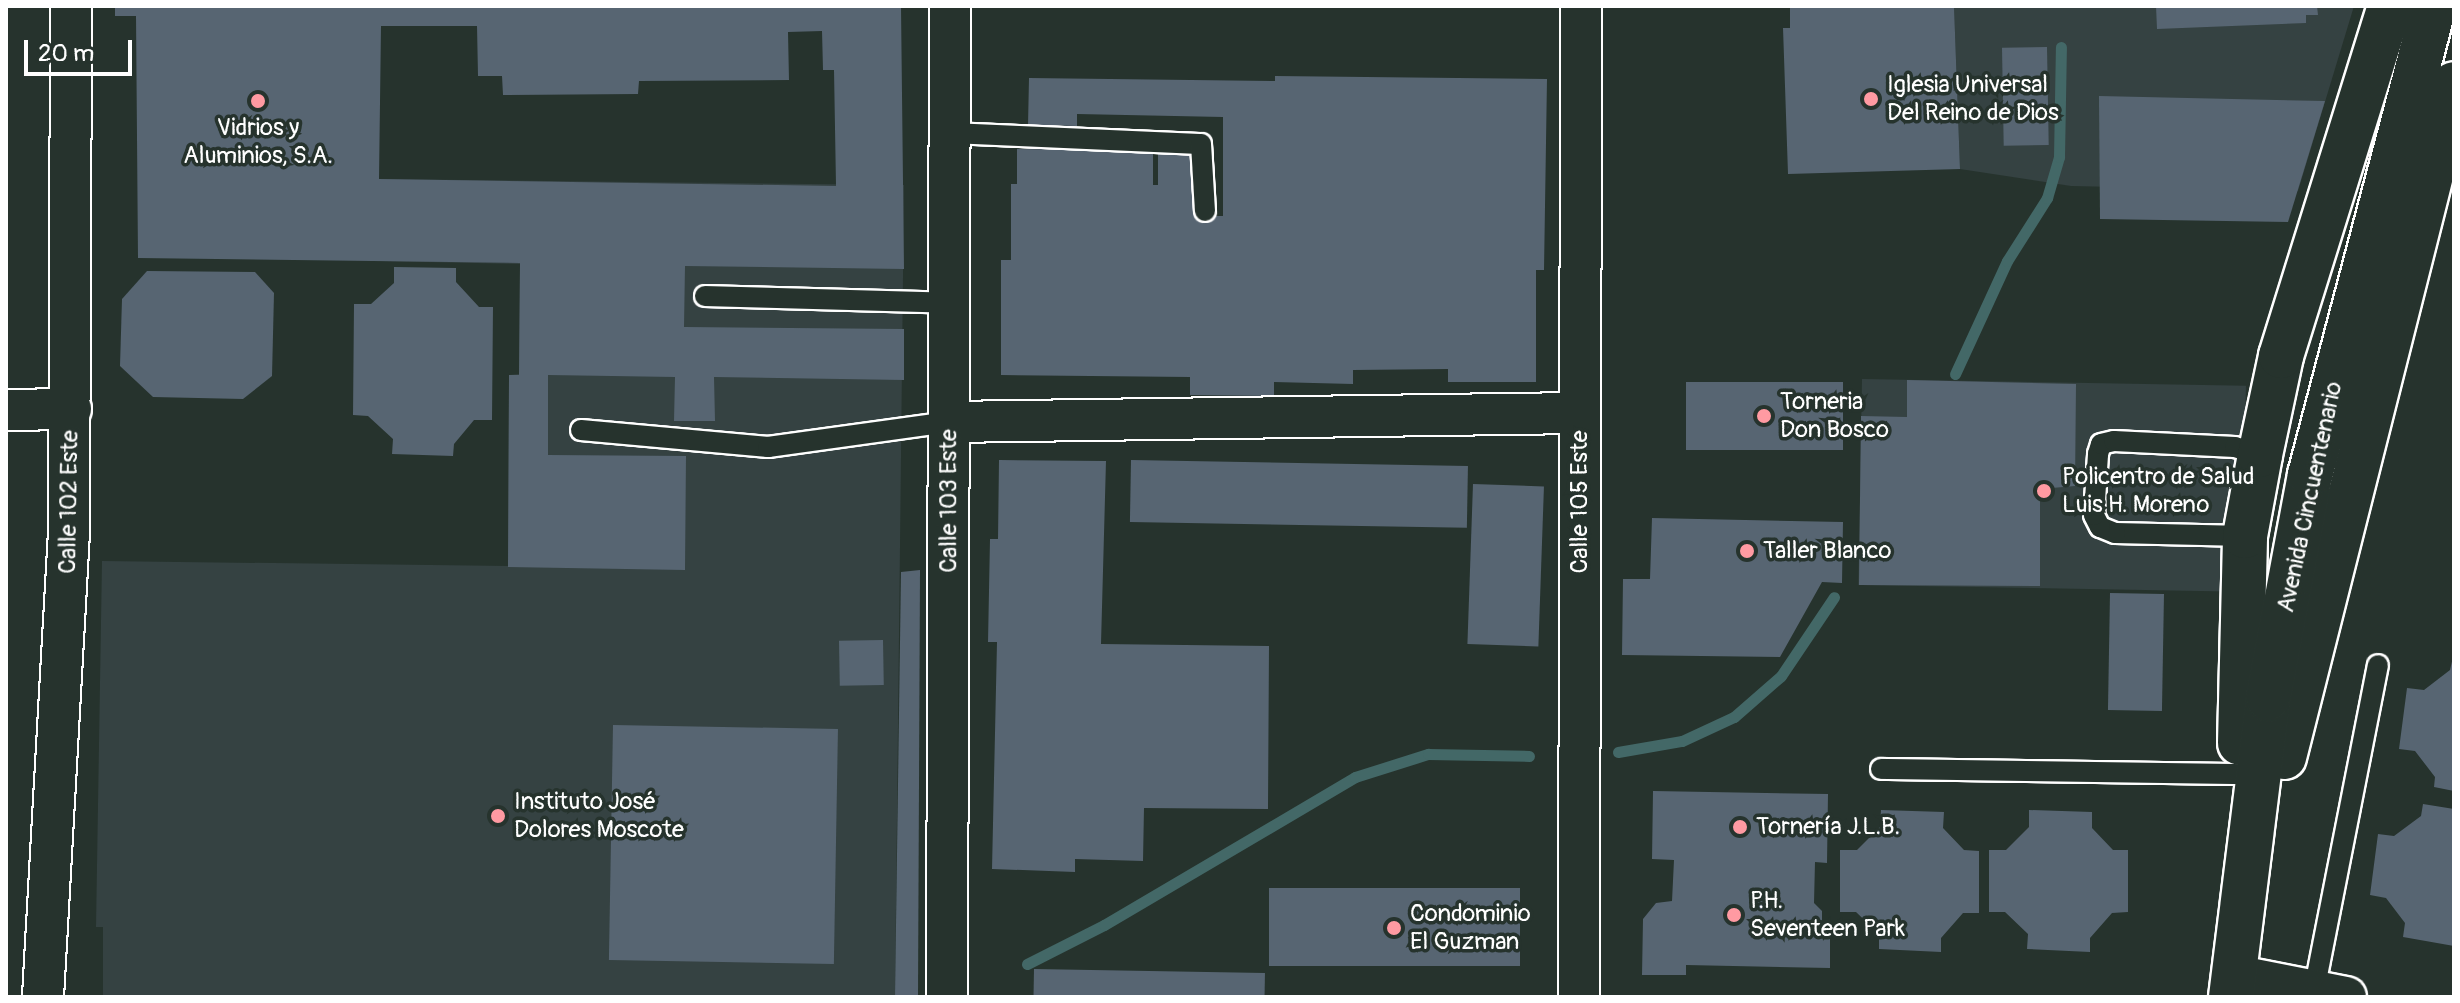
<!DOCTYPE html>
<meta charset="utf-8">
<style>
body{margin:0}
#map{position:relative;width:2460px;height:1003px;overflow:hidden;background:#26332d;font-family:Pangolin,sans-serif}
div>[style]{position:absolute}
.built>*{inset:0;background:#354242;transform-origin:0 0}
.stream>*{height:11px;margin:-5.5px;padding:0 5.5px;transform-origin:5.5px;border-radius:5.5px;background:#436867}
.building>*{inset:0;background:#576572;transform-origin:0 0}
.roads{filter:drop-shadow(2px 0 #fff) drop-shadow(-2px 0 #fff) drop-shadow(0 2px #fff) drop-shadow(0 -2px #fff)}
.service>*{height:20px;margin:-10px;padding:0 10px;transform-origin:10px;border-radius:10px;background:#26332d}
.minor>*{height:40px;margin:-20px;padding:0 20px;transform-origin:20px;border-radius:20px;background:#26332d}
.primary>*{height:44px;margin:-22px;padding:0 22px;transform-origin:22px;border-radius:22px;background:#26332d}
.dots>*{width:22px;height:22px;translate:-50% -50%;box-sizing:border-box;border:4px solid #26332d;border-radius:50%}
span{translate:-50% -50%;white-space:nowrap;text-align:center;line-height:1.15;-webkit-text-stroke:7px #26332d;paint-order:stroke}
.poi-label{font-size:24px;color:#fff}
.left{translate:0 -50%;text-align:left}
.street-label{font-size:24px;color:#fff}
.frame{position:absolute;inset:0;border:8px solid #fff;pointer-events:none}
.scale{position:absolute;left:24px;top:40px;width:108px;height:36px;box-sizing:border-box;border:4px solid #fff;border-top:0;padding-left:10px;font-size:24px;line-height:28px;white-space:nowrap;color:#fff;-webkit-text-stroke:6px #26332d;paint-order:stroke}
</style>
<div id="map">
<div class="built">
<i style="clip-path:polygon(1954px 6px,2354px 6px,2298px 191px,2071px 186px,1960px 169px)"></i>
<i style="clip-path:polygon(379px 179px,904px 185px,895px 997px,103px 997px,103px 927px,96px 927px,102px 561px,508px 566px,509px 375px,519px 374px,520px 264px,379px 261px)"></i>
<i style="left:1862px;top:379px;width:384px;height:206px;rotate:1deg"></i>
</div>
<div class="stream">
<i style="left:1955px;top:374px;width:124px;rotate:-65.3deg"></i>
<i style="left:2007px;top:261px;width:75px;rotate:-57.6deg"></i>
<i style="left:2047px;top:198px;width:43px;rotate:-73.7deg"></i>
<i style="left:2059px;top:157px;width:110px;rotate:-89deg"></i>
<i style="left:1618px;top:752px;width:65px;rotate:-9.8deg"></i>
<i style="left:1682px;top:741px;width:57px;rotate:-24.8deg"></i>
<i style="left:1734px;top:717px;width:62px;rotate:-41.1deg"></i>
<i style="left:1781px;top:676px;width:95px;rotate:-56.1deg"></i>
<i style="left:1027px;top:964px;width:86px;rotate:-26.9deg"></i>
<i style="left:1104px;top:925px;width:291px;rotate:-30.5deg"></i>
<i style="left:1355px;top:777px;width:77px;rotate:-17.5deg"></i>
<i style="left:1428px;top:754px;width:101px;rotate:1.1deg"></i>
</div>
<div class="building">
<i style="clip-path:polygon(evenodd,115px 6px,901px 6px,904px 269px,685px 266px,684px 327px,904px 329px,904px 380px,714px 377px,715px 421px,674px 421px,675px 377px,548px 375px,548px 455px,686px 456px,685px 570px,508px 567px,509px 375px,519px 375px,520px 263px,138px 258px,136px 16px,115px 16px,115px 6px,381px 26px,477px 26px,478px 76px,502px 76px,503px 95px,638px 94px,639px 81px,789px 80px,788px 32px,822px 31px,823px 70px,834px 70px,836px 186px,379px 179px,381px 26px)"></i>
<i style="clip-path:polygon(1790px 6px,1954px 6px,1960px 169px,1788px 174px,1783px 28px,1790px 28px)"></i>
<i style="clip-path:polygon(2156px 6px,2317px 6px,2318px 15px,2306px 15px,2306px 23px,2157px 29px)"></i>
<i style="left:2047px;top:47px;width:98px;height:45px;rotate:89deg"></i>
<i style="clip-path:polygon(1275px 76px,1547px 79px,1544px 270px,1536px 270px,1536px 382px,1448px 382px,1448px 369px,1353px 370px,1353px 384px,1274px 382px,1274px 396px,1190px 395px,1190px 377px,1001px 375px,1001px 260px,1011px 260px,1011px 184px,1017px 184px,1017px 149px,1153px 150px,1153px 185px,1158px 185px,1158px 150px,1190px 149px,1196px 216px,1223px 216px,1223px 117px,1077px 114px,1077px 126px,1028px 125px,1029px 78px,1275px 81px)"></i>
<i style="clip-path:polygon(2099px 96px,2325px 101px,2288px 222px,2100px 219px)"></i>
<i style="clip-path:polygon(394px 267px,456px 268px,456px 282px,479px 307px,493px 307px,492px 420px,474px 420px,454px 444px,453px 456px,392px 454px,393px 439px,368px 416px,353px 415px,354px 304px,371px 304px,394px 283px)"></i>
<i style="clip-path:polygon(147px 271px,255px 272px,274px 293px,272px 376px,243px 399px,153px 397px,120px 366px,122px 299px)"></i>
<i style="clip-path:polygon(1907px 380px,2076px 384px,2075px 486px,2040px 489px,2040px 586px,1859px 585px,1861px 416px,1907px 417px)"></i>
<i style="left:1686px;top:382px;width:157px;height:68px"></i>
<i style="clip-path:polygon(999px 460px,1106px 461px,1101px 644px,1269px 646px,1268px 809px,1144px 808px,1143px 861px,1075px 859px,1075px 872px,992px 869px,997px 642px,988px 642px,990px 539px,998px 539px)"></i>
<i style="left:1131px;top:460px;width:337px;height:62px;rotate:1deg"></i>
<i style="left:1473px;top:484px;width:71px;height:160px;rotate:2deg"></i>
<i style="clip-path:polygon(1652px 518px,1843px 522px,1842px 583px,1822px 582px,1780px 657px,1622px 655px,1623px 579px,1650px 579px)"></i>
<i style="clip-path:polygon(920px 570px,918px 997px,895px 997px,901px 572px)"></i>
<i style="left:2110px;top:593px;width:54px;height:117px;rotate:1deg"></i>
<i style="left:883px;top:640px;width:45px;height:44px;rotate:89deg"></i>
<i style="clip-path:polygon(2454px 653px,2454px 791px,2434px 787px,2435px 777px,2415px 751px,2399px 749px,2407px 688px,2424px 690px,2450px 670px)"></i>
<i style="left:613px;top:725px;width:225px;height:235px;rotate:1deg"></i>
<i style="clip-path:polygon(1653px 791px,1828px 794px,1827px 863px,1815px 862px,1814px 903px,1822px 911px,1822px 926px,1830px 927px,1830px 968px,1686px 965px,1686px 975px,1642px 975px,1643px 919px,1656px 903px,1672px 901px,1674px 860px,1652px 859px)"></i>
<i style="clip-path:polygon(2423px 804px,2454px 809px,2454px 946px,2403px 937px,2405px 923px,2386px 898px,2370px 895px,2378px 834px,2394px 836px,2421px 816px)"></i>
<i style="clip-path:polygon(1881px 810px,1944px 812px,1943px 828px,1964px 850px,1979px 851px,1979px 913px,1963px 913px,1941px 938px,1941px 952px,1879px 949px,1879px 934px,1856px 912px,1840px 912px,1840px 850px,1857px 850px,1880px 827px)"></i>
<i style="clip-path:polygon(2029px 810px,2092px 812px,2092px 828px,2113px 850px,2128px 850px,2128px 912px,2112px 913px,2090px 938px,2090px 952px,2027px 949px,2028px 934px,2005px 912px,1989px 912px,1989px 850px,2006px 850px,2029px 827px)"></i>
<i style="left:1269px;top:888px;width:251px;height:78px"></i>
<i style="left:1034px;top:969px;width:231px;height:28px;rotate:1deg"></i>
</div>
<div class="roads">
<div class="service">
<i style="left:950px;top:133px;width:251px;rotate:2.5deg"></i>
<i style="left:1201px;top:144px;width:67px;rotate:86.6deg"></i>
<i style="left:705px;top:296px;width:244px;rotate:1.6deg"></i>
<i style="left:581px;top:430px;width:188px;rotate:5.2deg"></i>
<i style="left:768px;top:447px;width:183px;rotate:-7.9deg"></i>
<i style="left:2245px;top:536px;width:130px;rotate:-178.7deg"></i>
<i style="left:2115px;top:533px;width:16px;rotate:-158deg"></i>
<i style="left:2100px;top:527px;width:13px;rotate:-117deg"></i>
<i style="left:2094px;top:515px;width:61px;rotate:-86.2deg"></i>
<i style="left:2098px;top:454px;width:10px;rotate:-73deg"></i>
<i style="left:2101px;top:444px;width:13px;rotate:-13deg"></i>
<i style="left:2114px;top:441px;width:121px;rotate:2.8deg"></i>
<i style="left:2235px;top:447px;width:26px;rotate:18deg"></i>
<i style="left:1881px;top:769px;width:359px;rotate:0.8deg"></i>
<i style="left:2314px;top:991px;width:332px;rotate:-78.9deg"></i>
</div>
<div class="minor">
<i style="left:6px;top:410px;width:65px;rotate:-0.9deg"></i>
<i style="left:949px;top:422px;width:631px;rotate:-0.82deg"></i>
<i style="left:2234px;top:975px;width:114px;rotate:11.1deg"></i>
<i style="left:43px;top:997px;width:464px;rotate:-86.8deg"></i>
<i style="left:69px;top:534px;width:528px;rotate:-89.78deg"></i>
<i style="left:947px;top:997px;width:991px;rotate:-89.83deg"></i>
<i style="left:1579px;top:997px;width:991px;rotate:-89.88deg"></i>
</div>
<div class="primary">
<i style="left:2240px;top:743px;width:207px;rotate:-88.6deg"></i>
<i style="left:2245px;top:536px;width:82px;rotate:-79.5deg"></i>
<i style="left:2260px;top:455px;width:101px;rotate:-78deg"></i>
<i style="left:2281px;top:356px;width:367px;rotate:-72.7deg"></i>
<i style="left:2284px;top:757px;width:694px;rotate:-75.82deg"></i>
<i style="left:2231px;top:997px;width:300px;rotate:-82.9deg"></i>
<i style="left:2268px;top:699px;width:228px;rotate:-79.4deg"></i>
<i style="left:2310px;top:475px;width:485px;rotate:-75.2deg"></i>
</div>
</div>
<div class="dots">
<i style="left:1871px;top:99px;background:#ff9aa2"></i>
<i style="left:258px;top:101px;background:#ff9aa2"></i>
<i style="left:1764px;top:416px;background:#ff9aa2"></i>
<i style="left:2044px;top:491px;background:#ff9aa2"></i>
<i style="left:1747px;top:551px;background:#ff9aa2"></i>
<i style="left:498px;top:816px;background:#ff9aa2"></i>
<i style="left:1740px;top:827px;background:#ff9aa2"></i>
<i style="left:1734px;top:915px;background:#ff9aa2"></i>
<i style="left:1394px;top:928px;background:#ff9aa2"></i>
</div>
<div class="poi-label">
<span class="left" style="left:1887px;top:99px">Iglesia Universal<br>Del Reino de Dios</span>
<span style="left:258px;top:142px">Vidrios y<br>Aluminios, S.A.</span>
<span class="left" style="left:1780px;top:416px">Torneria<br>Don Bosco</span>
<span class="left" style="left:2062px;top:491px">Policentro de Salud<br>Luis H. Moreno</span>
<span class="left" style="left:1763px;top:551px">Taller Blanco</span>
<span class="left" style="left:514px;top:816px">Instituto José<br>Dolores Moscote</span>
<span class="left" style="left:1756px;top:827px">Tornería J.L.B.</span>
<span class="left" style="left:1750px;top:915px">P.H.<br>Seventeen Park</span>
<span class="left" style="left:1410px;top:928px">Condominio<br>El Guzman</span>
</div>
<div class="street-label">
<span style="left:2310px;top:497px;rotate:-78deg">Avenida Cincuentenario</span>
<span style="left:949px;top:501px;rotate:-90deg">Calle 103 Este</span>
<span style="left:69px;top:502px;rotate:-89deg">Calle 102 Este</span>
<span style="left:1580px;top:502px;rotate:-90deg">Calle 105 Este</span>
</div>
<div class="frame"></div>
<div class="scale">20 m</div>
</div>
